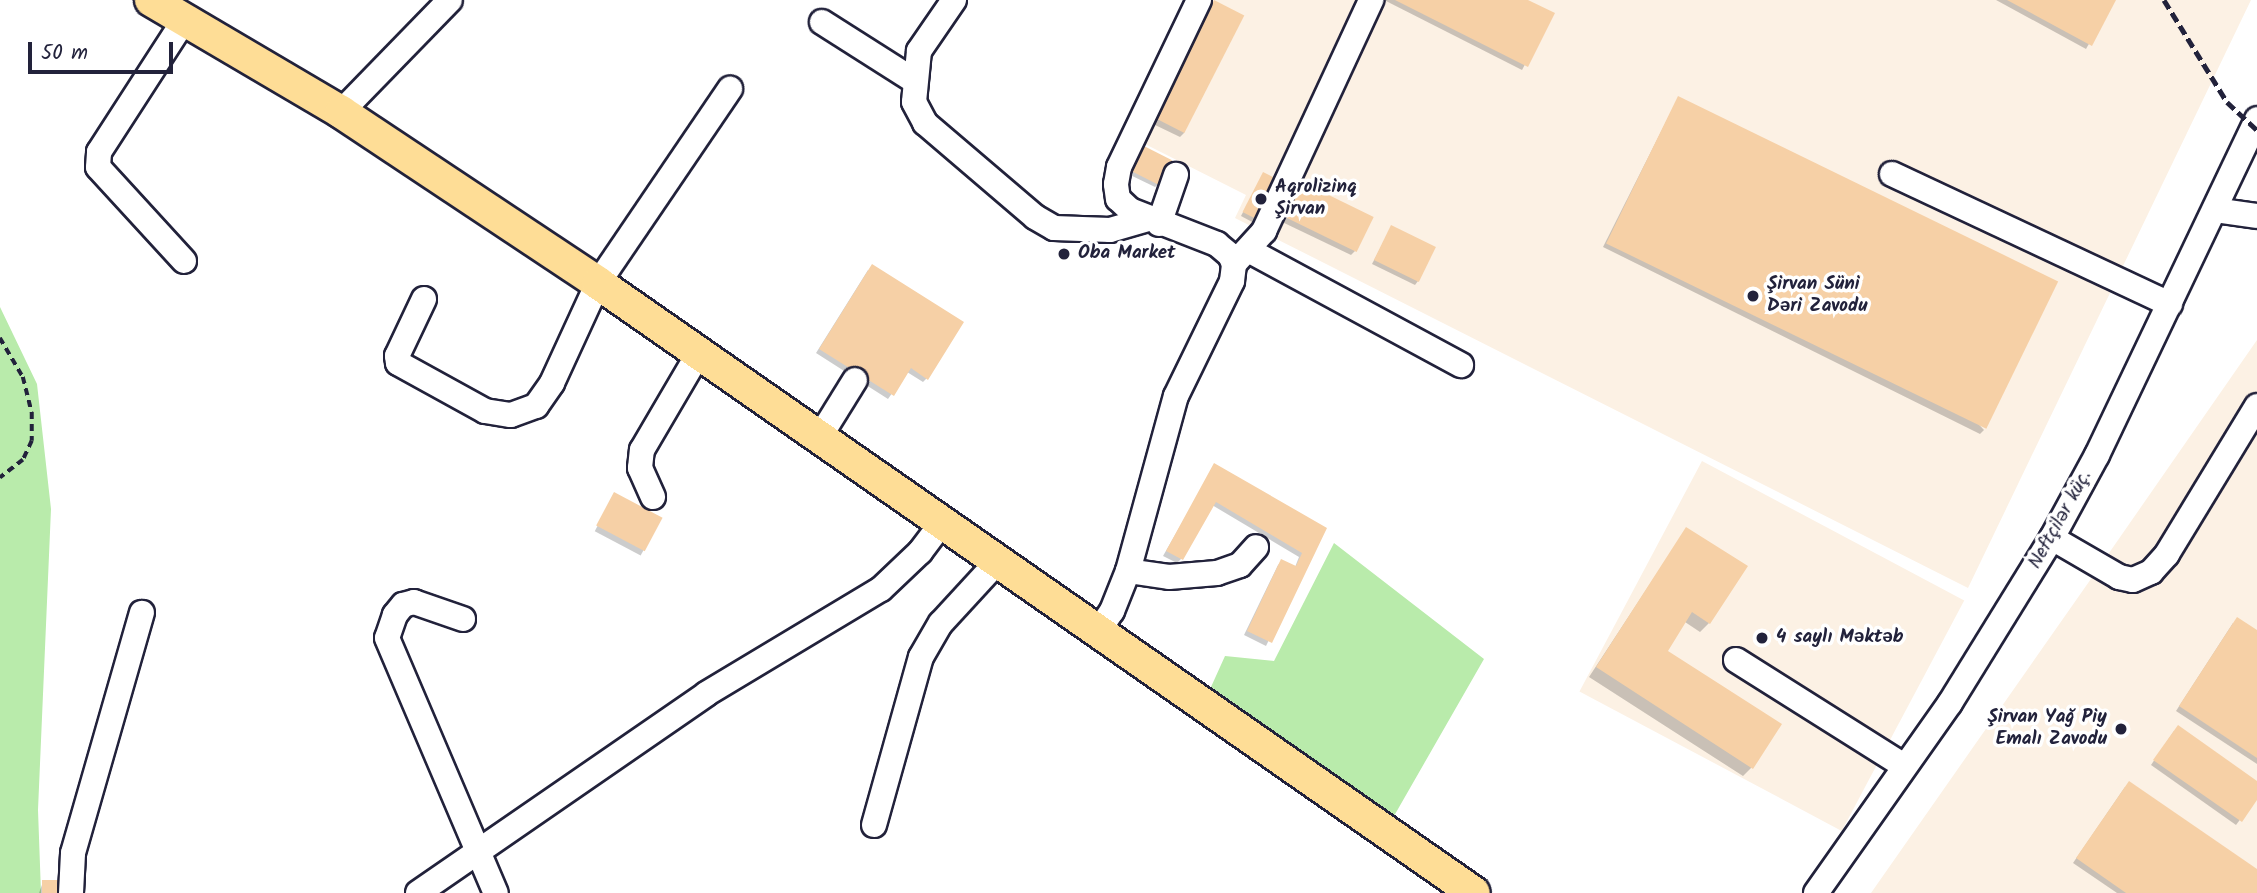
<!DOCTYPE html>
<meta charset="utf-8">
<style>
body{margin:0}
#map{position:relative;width:2257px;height:893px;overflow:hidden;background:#fff;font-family:Kalam,sans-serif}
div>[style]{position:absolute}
.built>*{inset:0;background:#fcf1e4;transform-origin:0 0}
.green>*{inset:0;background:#b9ebab}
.shadow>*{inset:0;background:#0003;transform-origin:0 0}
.building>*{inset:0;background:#f6d0a6;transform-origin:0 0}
.path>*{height:3.5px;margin-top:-1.75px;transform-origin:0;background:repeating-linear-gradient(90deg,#22223b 0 7px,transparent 0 12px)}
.roads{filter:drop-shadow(2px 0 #22223b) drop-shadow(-2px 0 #22223b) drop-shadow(0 2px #22223b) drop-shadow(0 -2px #22223b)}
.minor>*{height:24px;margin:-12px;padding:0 12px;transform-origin:12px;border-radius:12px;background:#fff}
.major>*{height:32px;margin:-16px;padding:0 16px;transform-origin:16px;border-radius:16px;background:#fedd96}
.rail>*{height:5px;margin-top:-2.5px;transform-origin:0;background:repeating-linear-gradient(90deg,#22223b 0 10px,transparent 0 15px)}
.dots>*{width:19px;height:19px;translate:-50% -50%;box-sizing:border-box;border:4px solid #fff;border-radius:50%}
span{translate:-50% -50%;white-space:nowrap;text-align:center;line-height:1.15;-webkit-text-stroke:7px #fff;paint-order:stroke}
.poi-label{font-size:19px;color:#22223b;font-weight:700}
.left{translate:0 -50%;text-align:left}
.right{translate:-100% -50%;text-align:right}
.street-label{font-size:19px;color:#22223b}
.scale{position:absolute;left:28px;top:42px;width:145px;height:32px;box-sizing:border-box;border:4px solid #22223b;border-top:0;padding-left:9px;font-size:21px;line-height:24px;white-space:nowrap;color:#22223b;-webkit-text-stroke:5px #fff;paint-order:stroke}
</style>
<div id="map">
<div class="built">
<i style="clip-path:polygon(1209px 0,2251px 0,1968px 588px,1235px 218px,1246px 195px,1139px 141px)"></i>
<i style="clip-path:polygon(2257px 340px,2257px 893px,1871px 893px,2100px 566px)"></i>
<i style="left:1702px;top:461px;width:297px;height:261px;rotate:28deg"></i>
</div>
<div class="green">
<i style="clip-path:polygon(0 307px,37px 384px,51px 509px,38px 810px,41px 893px,0 893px)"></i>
<i style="clip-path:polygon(1334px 543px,1484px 659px,1394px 816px,1211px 687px,1225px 656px,1274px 661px)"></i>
</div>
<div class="shadow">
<i style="clip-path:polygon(1384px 0,1524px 0,1552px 14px,1522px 70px)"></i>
<i style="clip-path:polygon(1996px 0,2114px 0,2086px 49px)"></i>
<i style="clip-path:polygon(1215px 2px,1184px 133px,1180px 137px,1153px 124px)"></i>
<i style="clip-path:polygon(1678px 98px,1984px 430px,1980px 434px,1603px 247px)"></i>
<i style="clip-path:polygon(1136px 150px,1159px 184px,1155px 187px,1126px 173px)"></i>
<i style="clip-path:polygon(1263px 174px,1258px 219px,1254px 223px,1241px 216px)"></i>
<i style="clip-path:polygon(1296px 187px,1355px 251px,1351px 255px,1280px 221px)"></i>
<i style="clip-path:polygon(1391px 228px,1418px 281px,1415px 285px,1372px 264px)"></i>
<i style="clip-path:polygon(868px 270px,927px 378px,923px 382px,907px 372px,888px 399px,816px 353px)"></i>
<i style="clip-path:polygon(1215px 465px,1324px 528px,1266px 646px,1244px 635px,1278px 565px,1282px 561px,1295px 567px,1299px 557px,1212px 505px,1181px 559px,1177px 563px,1163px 556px)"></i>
<i style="left:614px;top:495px;width:52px;height:41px;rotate:28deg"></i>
<i style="clip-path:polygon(1686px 529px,1709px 623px,1700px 632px,1685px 622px,1666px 651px,1752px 767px,1743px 776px,1589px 677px)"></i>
<i style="clip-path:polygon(2233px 623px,2257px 632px,2257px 764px,2176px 711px)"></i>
<i style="clip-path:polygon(2174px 731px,2257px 783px,2257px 797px,2236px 825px,2151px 765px)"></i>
<i style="clip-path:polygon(2125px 787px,2257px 871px,2257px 893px,2117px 893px,2073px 863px)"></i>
<i style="clip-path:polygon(43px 882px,59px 893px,39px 893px)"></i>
</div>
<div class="building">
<i style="left:1214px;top:0;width:34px;height:132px;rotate:27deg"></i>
<i style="clip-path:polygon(1395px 0,1528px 0,1555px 13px,1528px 67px)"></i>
<i style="clip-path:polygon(2007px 0,2116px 0,2092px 46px)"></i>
<i style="left:1678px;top:96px;width:423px;height:164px;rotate:26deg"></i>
<i style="left:1140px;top:144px;width:36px;height:28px;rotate:27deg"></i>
<i style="left:1263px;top:172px;width:18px;height:45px;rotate:27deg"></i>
<i style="left:1300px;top:181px;width:82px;height:39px;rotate:26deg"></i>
<i style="left:1391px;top:225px;width:50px;height:39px;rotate:26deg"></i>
<i style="clip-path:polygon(872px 264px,964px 322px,928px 380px,911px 368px,894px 396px,819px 349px)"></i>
<i style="clip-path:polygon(1214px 463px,1327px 528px,1272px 643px,1247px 631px,1281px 559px,1296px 566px,1302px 553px,1216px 502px,1183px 560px,1166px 551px)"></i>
<i style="left:614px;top:492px;width:55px;height:38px;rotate:28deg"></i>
<i style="clip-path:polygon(1686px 527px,1748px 566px,1710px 624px,1692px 612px,1668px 651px,1782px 724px,1753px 769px,1596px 667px)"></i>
<i style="clip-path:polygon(2237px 617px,2257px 630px,2257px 758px,2179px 706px)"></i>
<i style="clip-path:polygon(2178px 725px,2257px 781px,2257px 800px,2242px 822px,2153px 760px)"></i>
<i style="clip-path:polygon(2129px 781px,2257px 869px,2257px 893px,2126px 893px,2076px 858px)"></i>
<i style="left:42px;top:880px;width:18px;height:13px"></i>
</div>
<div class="path">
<i style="left:0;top:338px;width:45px;rotate:59.5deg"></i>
<i style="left:23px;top:377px;width:36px;rotate:76deg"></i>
<i style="left:32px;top:412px;width:29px;rotate:90deg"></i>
<i style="left:32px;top:441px;width:21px;rotate:115deg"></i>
<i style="left:23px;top:460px;width:29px;rotate:142deg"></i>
</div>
<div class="roads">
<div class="minor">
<i style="left:954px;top:0;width:62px;rotate:124.5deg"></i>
<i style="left:919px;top:51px;width:51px;rotate:95.6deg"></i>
<i style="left:914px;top:102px;width:24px;rotate:62deg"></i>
<i style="left:925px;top:123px;width:145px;rotate:40.5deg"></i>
<i style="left:1035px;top:217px;width:22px;rotate:30deg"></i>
<i style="left:1054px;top:228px;width:56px;rotate:2deg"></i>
<i style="left:1110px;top:230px;width:37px;rotate:-16deg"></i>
<i style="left:822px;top:22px;width:108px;rotate:32.5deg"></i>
<i style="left:341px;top:112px;width:156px;rotate:-45.8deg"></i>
<i style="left:1892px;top:174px;width:307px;rotate:25.1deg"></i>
<i style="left:2215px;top:210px;width:42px;rotate:8.1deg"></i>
<i style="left:1159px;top:224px;width:52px;rotate:-70.9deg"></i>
<i style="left:1250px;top:251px;width:240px;rotate:28.4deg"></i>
<i style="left:184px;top:261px;width:127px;rotate:-132.5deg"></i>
<i style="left:98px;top:167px;width:15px;rotate:-86deg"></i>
<i style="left:99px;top:152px;width:158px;rotate:-57.1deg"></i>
<i style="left:1234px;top:264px;width:45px;rotate:-47.7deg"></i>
<i style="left:1264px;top:231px;width:255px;rotate:-65.1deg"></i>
<i style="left:424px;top:299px;width:63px;rotate:115.3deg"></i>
<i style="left:397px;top:356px;width:7px;rotate:82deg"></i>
<i style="left:398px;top:363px;width:99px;rotate:28.9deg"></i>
<i style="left:485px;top:411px;width:26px;rotate:9deg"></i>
<i style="left:511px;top:415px;width:27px;rotate:-20deg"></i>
<i style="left:536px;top:406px;width:28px;rotate:-55deg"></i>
<i style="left:552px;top:383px;width:110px;rotate:-65.3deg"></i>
<i style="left:598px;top:283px;width:235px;rotate:-55.8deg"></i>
<i style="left:819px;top:438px;width:68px;rotate:-58.2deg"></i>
<i style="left:653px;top:497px;width:32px;rotate:-114deg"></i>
<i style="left:640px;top:468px;width:18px;rotate:-84deg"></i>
<i style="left:642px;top:450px;width:113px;rotate:-59.6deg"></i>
<i style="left:2052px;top:538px;width:78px;rotate:30.2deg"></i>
<i style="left:2119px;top:577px;width:14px;rotate:12deg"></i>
<i style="left:2133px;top:580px;width:20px;rotate:-24deg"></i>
<i style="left:2151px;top:572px;width:24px;rotate:-48deg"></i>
<i style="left:2167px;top:554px;width:173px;rotate:-58.7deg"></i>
<i style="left:1128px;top:571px;width:41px;rotate:8.3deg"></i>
<i style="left:1169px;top:577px;width:48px;rotate:-4.8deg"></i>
<i style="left:1217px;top:573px;width:24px;rotate:-19deg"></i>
<i style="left:1240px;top:565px;width:24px;rotate:-48deg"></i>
<i style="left:463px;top:619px;width:52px;rotate:-160.9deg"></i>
<i style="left:414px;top:602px;width:11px;rotate:165deg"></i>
<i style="left:403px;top:605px;width:13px;rotate:129deg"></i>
<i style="left:395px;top:615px;width:24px;rotate:109deg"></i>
<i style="left:387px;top:638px;width:277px;rotate:66.9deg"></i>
<i style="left:1097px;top:633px;width:27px;rotate:-56deg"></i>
<i style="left:1112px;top:611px;width:43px;rotate:-68.2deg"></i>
<i style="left:1128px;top:571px;width:181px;rotate:-74.7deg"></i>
<i style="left:1176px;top:396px;width:128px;rotate:-64deg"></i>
<i style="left:1232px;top:281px;width:17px;rotate:-83deg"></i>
<i style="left:1234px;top:264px;width:10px;rotate:-114deg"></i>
<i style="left:1230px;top:255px;width:17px;rotate:-140deg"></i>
<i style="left:1217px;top:244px;width:93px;rotate:-158.7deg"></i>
<i style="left:1130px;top:210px;width:16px;rotate:-137deg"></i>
<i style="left:1118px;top:199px;width:15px;rotate:-98deg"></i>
<i style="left:1116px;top:184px;width:17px;rotate:-80deg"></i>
<i style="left:1119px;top:167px;width:185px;rotate:-64.4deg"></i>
<i style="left:1736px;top:660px;width:199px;rotate:32.2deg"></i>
<i style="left:874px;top:825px;width:174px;rotate:-74.4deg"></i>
<i style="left:921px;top:657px;width:39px;rotate:-60deg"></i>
<i style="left:941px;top:623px;width:83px;rotate:-47.4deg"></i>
<i style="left:71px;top:893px;width:40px;rotate:-87.1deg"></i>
<i style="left:73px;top:853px;width:250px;rotate:-74deg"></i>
<i style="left:418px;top:893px;width:350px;rotate:-34.6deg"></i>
<i style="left:706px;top:694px;width:204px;rotate:-31deg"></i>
<i style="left:881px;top:589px;width:54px;rotate:-43.5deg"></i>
<i style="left:920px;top:552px;width:36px;rotate:-53deg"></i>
<i style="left:1816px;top:893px;width:232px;rotate:-54.8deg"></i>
<i style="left:1950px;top:703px;width:194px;rotate:-58.3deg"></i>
<i style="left:2052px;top:538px;width:94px;rotate:-61.5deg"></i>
<i style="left:2097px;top:455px;width:372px;rotate:-64.5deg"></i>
</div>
<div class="major">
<i style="left:151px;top:0;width:221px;rotate:30.5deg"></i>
<i style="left:341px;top:112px;width:309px;rotate:33.6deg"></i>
<i style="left:598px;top:283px;width:1067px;rotate:34.85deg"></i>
</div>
</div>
<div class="rail">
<i style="left:2164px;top:0;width:120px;rotate:58.3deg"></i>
<i style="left:2227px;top:102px;width:41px;rotate:43deg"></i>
</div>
<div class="dots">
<i style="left:1261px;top:199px;background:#22223b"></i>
<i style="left:1064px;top:254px;background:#22223b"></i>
<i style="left:1753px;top:296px;background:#22223b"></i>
<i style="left:1762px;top:638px;background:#22223b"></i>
<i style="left:2121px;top:729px;background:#22223b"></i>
</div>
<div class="poi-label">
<span class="left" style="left:1275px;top:199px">Aqrolizinq<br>Şirvan</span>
<span class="left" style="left:1078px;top:254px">Oba Market</span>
<span class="left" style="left:1767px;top:296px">Şirvan Süni<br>Dəri Zavodu</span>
<span class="left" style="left:1776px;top:638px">4 saylı Məktəb</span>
<span class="right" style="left:2107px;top:729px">Şirvan Yağ Piy<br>Emalı Zavodu</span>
</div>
<div class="street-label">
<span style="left:2061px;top:520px;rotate:-61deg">Neftçilər küç.</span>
</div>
<div class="scale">50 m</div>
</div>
